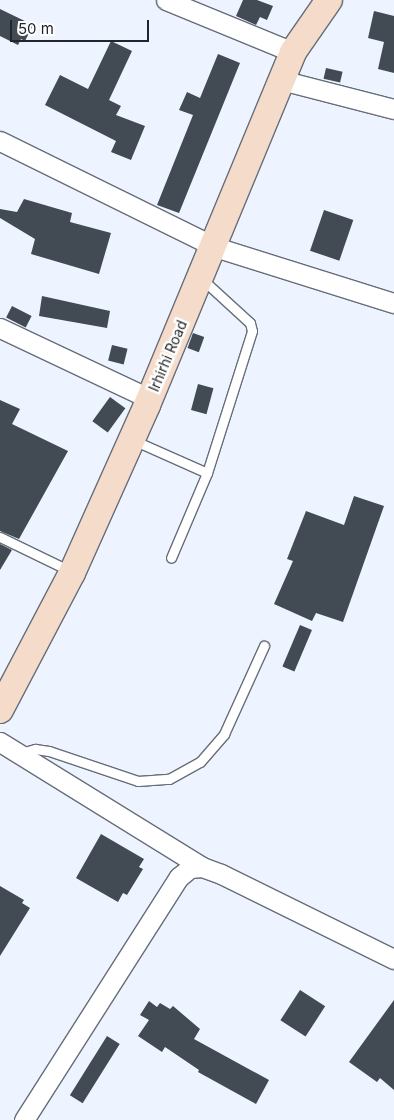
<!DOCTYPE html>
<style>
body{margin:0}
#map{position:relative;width:394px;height:1120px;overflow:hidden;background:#edf4ff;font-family:Inter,sans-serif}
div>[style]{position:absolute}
.building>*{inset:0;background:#424a54;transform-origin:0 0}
.roads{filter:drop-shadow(1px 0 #676e79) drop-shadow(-1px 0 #676e79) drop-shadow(0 1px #676e79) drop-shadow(0 -1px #676e79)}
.lane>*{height:9px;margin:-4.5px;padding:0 4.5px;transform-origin:4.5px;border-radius:4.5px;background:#fff}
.street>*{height:19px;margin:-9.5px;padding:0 9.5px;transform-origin:9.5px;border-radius:9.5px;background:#fff}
.secondary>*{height:26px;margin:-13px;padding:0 13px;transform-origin:13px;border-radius:13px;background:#f5dbca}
span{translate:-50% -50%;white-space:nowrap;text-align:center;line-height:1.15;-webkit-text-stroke:5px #fff;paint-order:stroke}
.street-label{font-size:14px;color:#22252a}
.scale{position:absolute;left:10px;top:20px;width:139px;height:22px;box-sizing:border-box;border:2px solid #22252a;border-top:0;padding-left:6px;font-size:15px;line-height:18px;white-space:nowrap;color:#22252a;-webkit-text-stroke:4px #fff;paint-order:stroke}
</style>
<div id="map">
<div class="building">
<i style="clip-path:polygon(243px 0,257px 0,273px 6px,267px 20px,260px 17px,256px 25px,236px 16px)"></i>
<i style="clip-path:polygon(0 9px,33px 25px,25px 41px,21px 39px,18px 45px,0 36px)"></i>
<i style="clip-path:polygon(374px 11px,394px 16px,394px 73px,378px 69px,384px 42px,368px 38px)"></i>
<i style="clip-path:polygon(111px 41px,132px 51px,109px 100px,121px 106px,116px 115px,145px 126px,131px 160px,111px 152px,116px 141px,45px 105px,60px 75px,88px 89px)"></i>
<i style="clip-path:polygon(218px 54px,240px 63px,179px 213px,157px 205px,193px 115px,179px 110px,187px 92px,200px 98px)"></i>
<i style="left:326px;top:68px;width:17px;height:11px;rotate:13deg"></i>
<i style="clip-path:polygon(24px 199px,72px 213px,70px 222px,111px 233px,99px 274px,31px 254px,35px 239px,0 218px,0 209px,17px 212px)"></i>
<i style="left:324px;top:210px;width:31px;height:43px;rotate:19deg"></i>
<i style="clip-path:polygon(42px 296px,110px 311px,107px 328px,39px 316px)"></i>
<i style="left:12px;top:306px;width:22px;height:13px;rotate:27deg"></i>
<i style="left:193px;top:333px;width:12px;height:16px;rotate:20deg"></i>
<i style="left:112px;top:345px;width:16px;height:16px;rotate:14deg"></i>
<i style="left:198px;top:384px;width:16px;height:27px;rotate:15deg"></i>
<i style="left:110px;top:397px;width:19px;height:30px;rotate:36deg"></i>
<i style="clip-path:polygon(0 400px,20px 409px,12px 424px,68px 451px,19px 539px,0 531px)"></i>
<i style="clip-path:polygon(354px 496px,384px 506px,343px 622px,316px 613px,312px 621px,274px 604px,293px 561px,287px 559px,306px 511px,344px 525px)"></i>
<i style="clip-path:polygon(0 544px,12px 550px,0 570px)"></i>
<i style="left:300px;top:625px;width:13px;height:45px;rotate:23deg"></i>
<i style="clip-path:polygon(101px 834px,144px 859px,139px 867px,143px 869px,127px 895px,123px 893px,118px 902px,76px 878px)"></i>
<i style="clip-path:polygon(0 886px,24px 900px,22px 903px,30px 908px,0 956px)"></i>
<i style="left:300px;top:990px;width:30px;height:36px;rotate:33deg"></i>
<i style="clip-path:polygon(394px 1000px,394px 1090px,380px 1078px,377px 1082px,349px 1062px)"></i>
<i style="clip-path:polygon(149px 1001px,157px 1007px,160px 1003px,170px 1009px,173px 1006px,200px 1029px,194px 1039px,269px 1080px,256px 1104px,198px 1072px,199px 1070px,165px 1047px,162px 1052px,138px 1036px,149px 1020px,140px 1015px)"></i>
<i style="left:107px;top:1036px;width:15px;height:70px;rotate:32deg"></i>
</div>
<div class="roads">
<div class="lane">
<i style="left:202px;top:279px;width:65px;rotate:42.5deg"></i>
<i style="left:250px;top:323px;width:8px;rotate:76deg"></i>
<i style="left:252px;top:331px;width:149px;rotate:107.6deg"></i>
<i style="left:133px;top:440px;width:81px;rotate:24deg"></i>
<i style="left:207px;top:473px;width:92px;rotate:113deg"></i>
<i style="left:0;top:537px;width:78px;rotate:25.9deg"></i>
<i style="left:21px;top:753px;width:15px;rotate:-16deg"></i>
<i style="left:35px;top:749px;width:14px;rotate:8deg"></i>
<i style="left:49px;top:751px;width:94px;rotate:18.6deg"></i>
<i style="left:138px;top:781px;width:31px;rotate:-4deg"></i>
<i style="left:169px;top:779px;width:35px;rotate:-29deg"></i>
<i style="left:200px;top:762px;width:37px;rotate:-49deg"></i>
<i style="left:224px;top:734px;width:97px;rotate:-65.6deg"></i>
</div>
<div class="street">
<i style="left:166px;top:0;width:137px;rotate:22.3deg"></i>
<i style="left:281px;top:80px;width:117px;rotate:14.4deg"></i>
<i style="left:0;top:141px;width:240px;rotate:26.2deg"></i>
<i style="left:215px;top:247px;width:188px;rotate:17.4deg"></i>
<i style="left:0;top:328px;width:166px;rotate:25.3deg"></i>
<i style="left:0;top:742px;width:238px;rotate:31.7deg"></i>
<i style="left:24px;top:1120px;width:288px;rotate:-57.5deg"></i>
<i style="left:179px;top:877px;width:14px;rotate:-39deg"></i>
<i style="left:190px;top:868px;width:12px;rotate:-5deg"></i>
<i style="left:202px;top:867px;width:20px;rotate:20deg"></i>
<i style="left:221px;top:874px;width:193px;rotate:26.2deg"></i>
</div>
<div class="secondary">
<i style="left:0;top:710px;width:155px;rotate:-62.3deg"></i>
<i style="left:72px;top:573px;width:184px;rotate:-65.9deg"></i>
<i style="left:147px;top:405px;width:382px;rotate:-67.5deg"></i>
<i style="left:293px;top:52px;width:63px;rotate:-55.3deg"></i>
</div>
</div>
<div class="street-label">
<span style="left:168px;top:356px;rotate:-67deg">Irhirhi Road</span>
</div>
<div class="scale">50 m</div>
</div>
